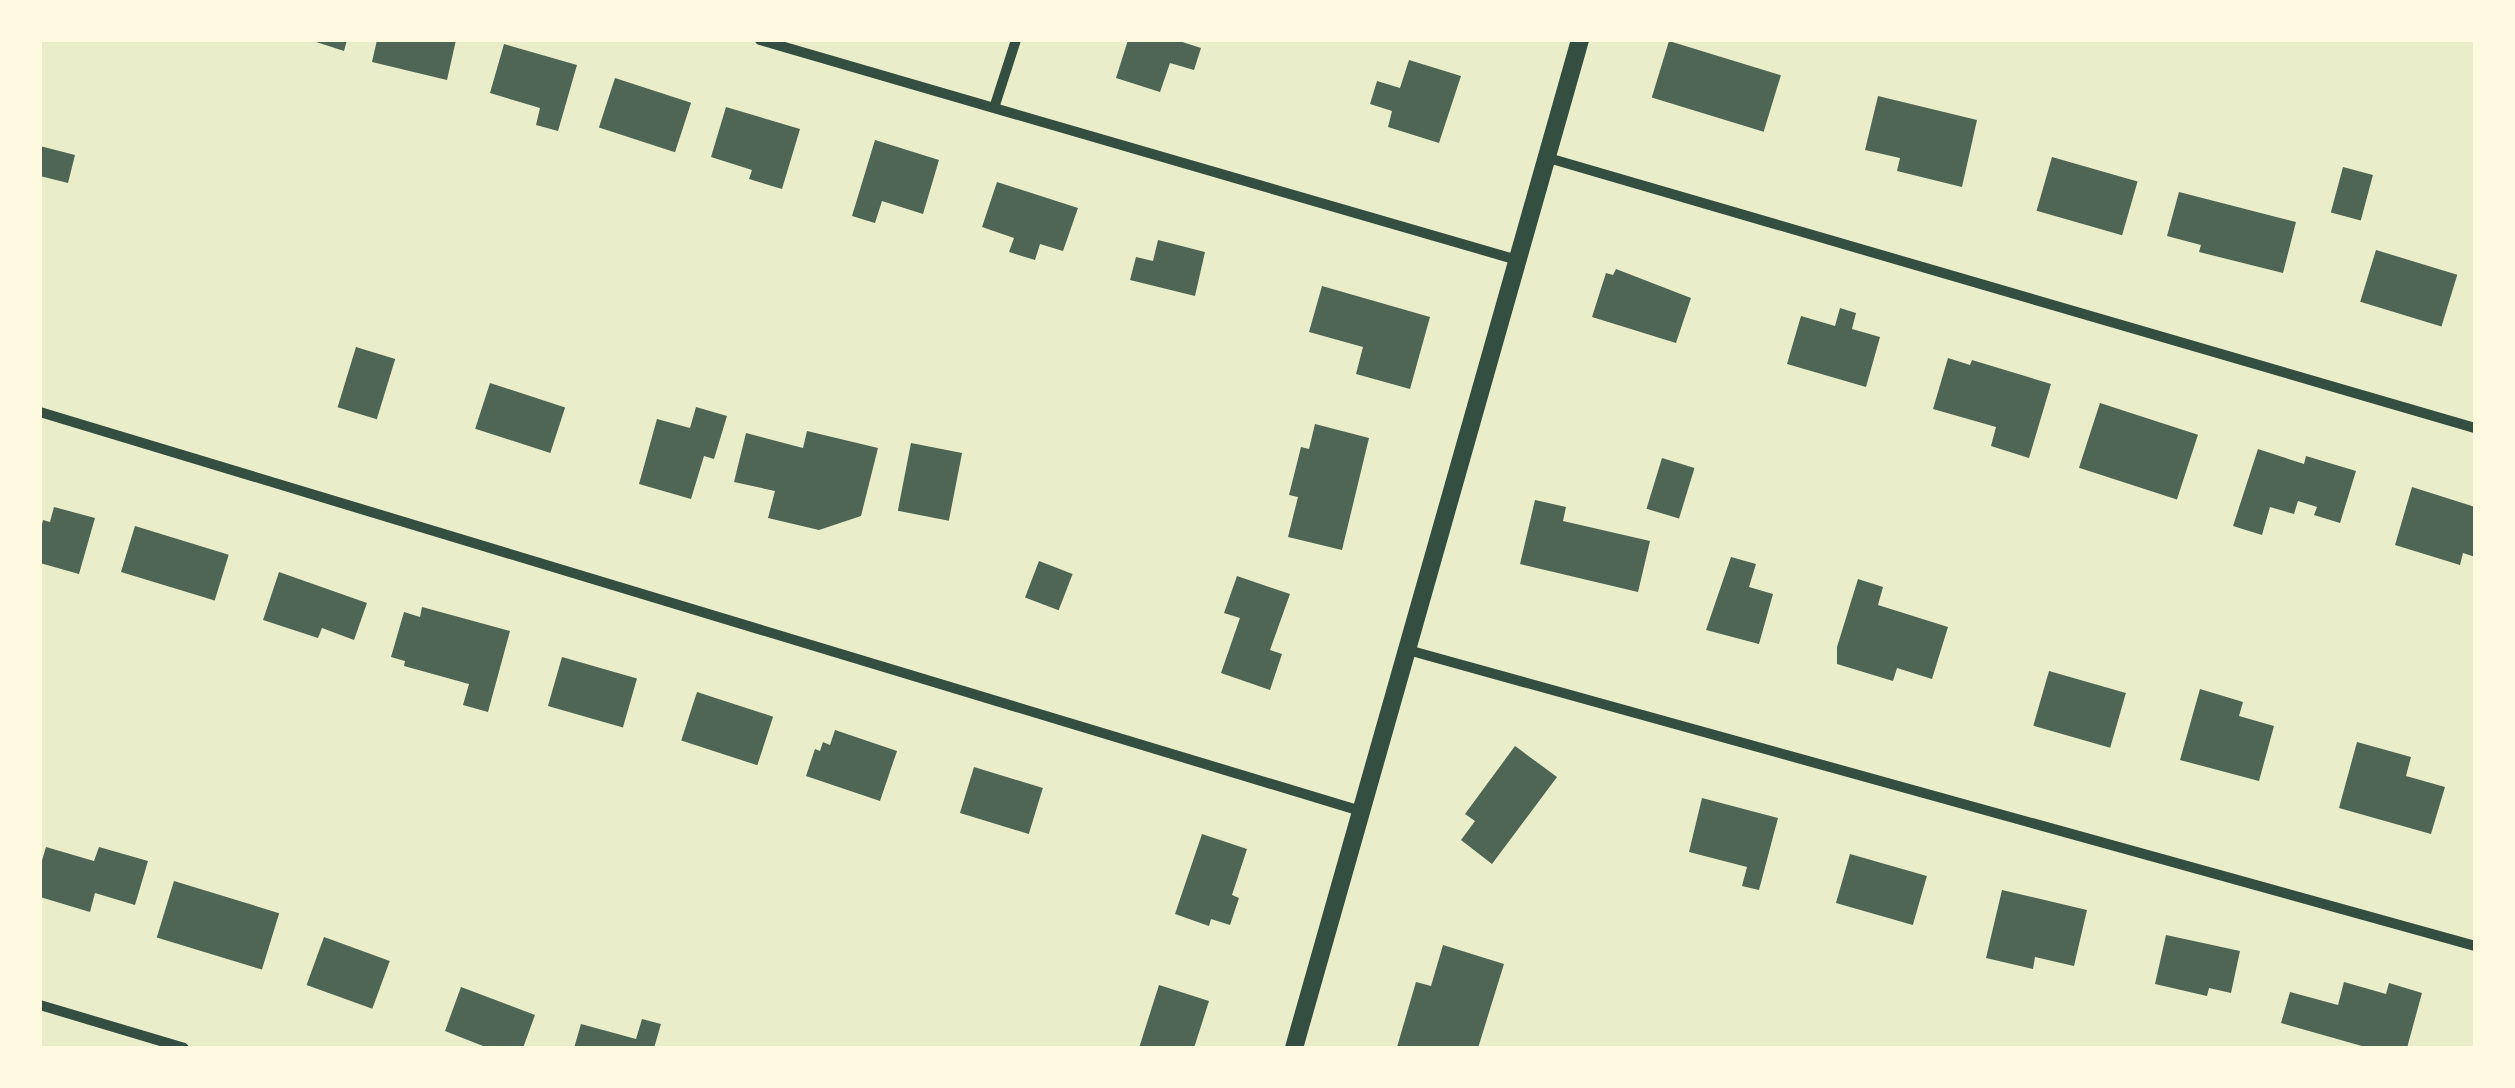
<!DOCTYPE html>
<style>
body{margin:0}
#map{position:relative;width:2515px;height:1088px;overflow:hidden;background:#e9edc9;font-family:"PT Sans",sans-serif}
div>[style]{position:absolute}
.building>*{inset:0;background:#4f6655;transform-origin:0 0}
.minor>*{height:10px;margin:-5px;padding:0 5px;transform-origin:5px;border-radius:5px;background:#344e41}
.tertiary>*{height:18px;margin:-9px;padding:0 9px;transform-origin:9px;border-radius:9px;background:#344e41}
span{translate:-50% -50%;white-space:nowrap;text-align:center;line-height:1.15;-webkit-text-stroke:8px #fefae0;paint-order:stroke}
.frame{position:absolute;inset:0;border:42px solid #fefae0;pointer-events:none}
</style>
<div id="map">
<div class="building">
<i style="clip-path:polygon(310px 40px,347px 40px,344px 51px)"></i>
<i style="clip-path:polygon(377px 40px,456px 40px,447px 80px,372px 62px)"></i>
<i style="clip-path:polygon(1128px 40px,1176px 40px,1201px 48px,1194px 70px,1170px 63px,1160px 92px,1116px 78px)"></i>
<i style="left:1669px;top:41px;width:117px;height:59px;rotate:17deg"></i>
<i style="clip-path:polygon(504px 44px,577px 65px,558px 131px,536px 125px,540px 108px,490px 93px)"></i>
<i style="clip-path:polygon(1409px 60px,1461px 76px,1439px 143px,1388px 127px,1392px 111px,1370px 104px,1377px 81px,1400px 88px)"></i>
<i style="left:615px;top:78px;width:80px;height:52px;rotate:18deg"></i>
<i style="clip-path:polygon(1878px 96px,1977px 120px,1962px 187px,1897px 171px,1900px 158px,1865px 150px)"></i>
<i style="clip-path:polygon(726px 107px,800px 129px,782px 189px,749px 179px,752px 170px,711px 157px)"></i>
<i style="clip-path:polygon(875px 140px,939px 160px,923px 214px,882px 201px,875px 223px,852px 216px)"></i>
<i style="clip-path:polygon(40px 146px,75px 155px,68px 183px,40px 176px)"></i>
<i style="left:2052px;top:157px;width:89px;height:56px;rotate:16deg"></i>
<i style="left:2343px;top:167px;width:31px;height:47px;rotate:15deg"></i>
<i style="clip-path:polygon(997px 182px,1078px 208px,1063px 251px,1040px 244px,1035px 260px,1009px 252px,1014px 238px,982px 227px)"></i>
<i style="clip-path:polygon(2179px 192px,2296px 222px,2283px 273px,2199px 252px,2201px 245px,2167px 236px)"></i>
<i style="clip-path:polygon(1158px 240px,1205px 252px,1195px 296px,1130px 280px,1136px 257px,1153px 261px)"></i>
<i style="left:2376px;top:250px;width:85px;height:54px;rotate:17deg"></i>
<i style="clip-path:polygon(1616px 269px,1691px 298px,1676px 343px,1592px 317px,1606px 273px,1613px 275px)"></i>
<i style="clip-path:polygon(1322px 286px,1430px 317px,1410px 389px,1356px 374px,1363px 347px,1309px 332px)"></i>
<i style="clip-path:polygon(1840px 308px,1856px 313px,1852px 329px,1880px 337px,1866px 387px,1787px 364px,1801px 316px,1835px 326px)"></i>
<i style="left:356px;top:347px;width:41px;height:63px;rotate:17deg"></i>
<i style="clip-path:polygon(1948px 358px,1970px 365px,1972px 360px,2051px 384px,2029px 458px,1991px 446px,1996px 427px,1933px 409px)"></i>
<i style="left:490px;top:383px;width:79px;height:48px;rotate:18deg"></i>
<i style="left:2100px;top:403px;width:103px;height:68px;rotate:18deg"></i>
<i style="clip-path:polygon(696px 407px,727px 416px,714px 459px,704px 456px,691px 499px,639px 484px,657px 419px,690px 428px)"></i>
<i style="clip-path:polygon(1315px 424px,1369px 438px,1342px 550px,1288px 537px,1298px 497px,1289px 495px,1301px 447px,1309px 449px)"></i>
<i style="clip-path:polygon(807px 431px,878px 448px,861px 516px,819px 530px,768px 518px,775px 491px,734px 482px,746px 433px,803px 448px)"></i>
<i style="left:911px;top:443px;width:52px;height:69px;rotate:11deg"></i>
<i style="clip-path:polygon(2258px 449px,2304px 464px,2306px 456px,2356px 471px,2340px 523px,2314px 515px,2317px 507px,2298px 501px,2294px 514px,2270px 507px,2262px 535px,2233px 526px)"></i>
<i style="left:1662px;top:458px;width:34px;height:53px;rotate:17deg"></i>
<i style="clip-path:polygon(2412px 487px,2475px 507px,2475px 557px,2463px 553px,2460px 565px,2395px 545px)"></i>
<i style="clip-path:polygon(1535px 500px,1566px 507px,1563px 521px,1650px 541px,1638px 592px,1520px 564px)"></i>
<i style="clip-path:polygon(54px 507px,95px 518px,79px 574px,40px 563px,40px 532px,43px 520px,50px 522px)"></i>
<i style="left:135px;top:526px;width:98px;height:48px;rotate:17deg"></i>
<i style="clip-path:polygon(1731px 557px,1756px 564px,1749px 587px,1773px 594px,1759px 644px,1706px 630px)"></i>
<i style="left:1039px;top:561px;width:36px;height:39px;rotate:21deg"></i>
<i style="clip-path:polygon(279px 572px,367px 603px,354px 640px,322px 628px,318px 638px,263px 620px)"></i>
<i style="clip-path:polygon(1237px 576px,1290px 594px,1270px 650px,1282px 654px,1270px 690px,1221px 673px,1240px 618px,1224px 613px)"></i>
<i style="clip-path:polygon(1858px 579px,1883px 587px,1878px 605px,1948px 627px,1932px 679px,1897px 668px,1893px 681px,1837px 664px,1837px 647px)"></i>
<i style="clip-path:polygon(422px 607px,510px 631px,488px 712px,463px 705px,469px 684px,404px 666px,405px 661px,391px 657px,404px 612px,420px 617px)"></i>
<i style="left:562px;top:657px;width:78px;height:51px;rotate:16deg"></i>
<i style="left:2049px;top:671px;width:80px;height:57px;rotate:16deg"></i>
<i style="clip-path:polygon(2200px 689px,2243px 702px,2239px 716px,2274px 726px,2259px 781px,2180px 760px)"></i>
<i style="left:697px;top:692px;width:80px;height:51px;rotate:18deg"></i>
<i style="clip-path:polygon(835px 730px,897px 751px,880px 801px,806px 776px,815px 749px,820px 751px,823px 742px,830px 745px)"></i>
<i style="clip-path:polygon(2357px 742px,2411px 757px,2406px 776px,2445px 787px,2431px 834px,2339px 808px)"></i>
<i style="clip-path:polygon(1515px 746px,1557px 777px,1492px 864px,1461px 840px,1475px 821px,1465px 814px)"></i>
<i style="left:974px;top:767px;width:72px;height:48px;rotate:17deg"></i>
<i style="clip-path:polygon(1702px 798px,1778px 818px,1759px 890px,1742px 886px,1747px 867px,1689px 852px)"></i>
<i style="clip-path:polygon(1202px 834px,1247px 849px,1232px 895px,1239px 898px,1230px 925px,1211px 919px,1209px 926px,1175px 914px)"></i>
<i style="clip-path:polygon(46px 847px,94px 861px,99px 847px,148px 861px,135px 905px,95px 893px,90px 912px,40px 897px,40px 867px)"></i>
<i style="left:1850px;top:854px;width:80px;height:51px;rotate:16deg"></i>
<i style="left:174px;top:881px;width:110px;height:59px;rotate:17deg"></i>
<i style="clip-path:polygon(2002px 890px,2087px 910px,2074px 966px,2035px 957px,2033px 969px,1986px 958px)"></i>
<i style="clip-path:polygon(2166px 935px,2240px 951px,2231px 993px,2209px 988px,2207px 996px,2155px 984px)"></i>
<i style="left:324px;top:937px;width:70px;height:51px;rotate:20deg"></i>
<i style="clip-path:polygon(1443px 945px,1504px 964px,1478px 1048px,1397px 1047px,1416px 982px,1431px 986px)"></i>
<i style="clip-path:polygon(2344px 982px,2386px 994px,2389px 983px,2422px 993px,2407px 1048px,2369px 1048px,2281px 1023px,2290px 992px,2338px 1005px)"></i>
<i style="clip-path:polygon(1159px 985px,1209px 1001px,1194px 1048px,1139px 1048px)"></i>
<i style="clip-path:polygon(461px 987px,535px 1015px,523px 1048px,488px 1048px,445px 1031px)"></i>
<i style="clip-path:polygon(642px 1019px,661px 1024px,654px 1048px,574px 1048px,581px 1024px,636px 1039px)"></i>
</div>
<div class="minor">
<i style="left:760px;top:40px;width:788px;rotate:16.2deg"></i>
<i style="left:995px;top:105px;width:68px;rotate:-72.1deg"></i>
<i style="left:1545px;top:157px;width:969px;rotate:16.25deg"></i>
<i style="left:40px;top:412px;width:1380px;rotate:16.81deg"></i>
<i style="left:1408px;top:650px;width:1107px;rotate:15.5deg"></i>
<i style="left:40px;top:1005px;width:150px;rotate:16.6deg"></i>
</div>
<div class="tertiary">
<i style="left:1294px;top:1048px;width:1048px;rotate:-74.16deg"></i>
</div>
<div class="frame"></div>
</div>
